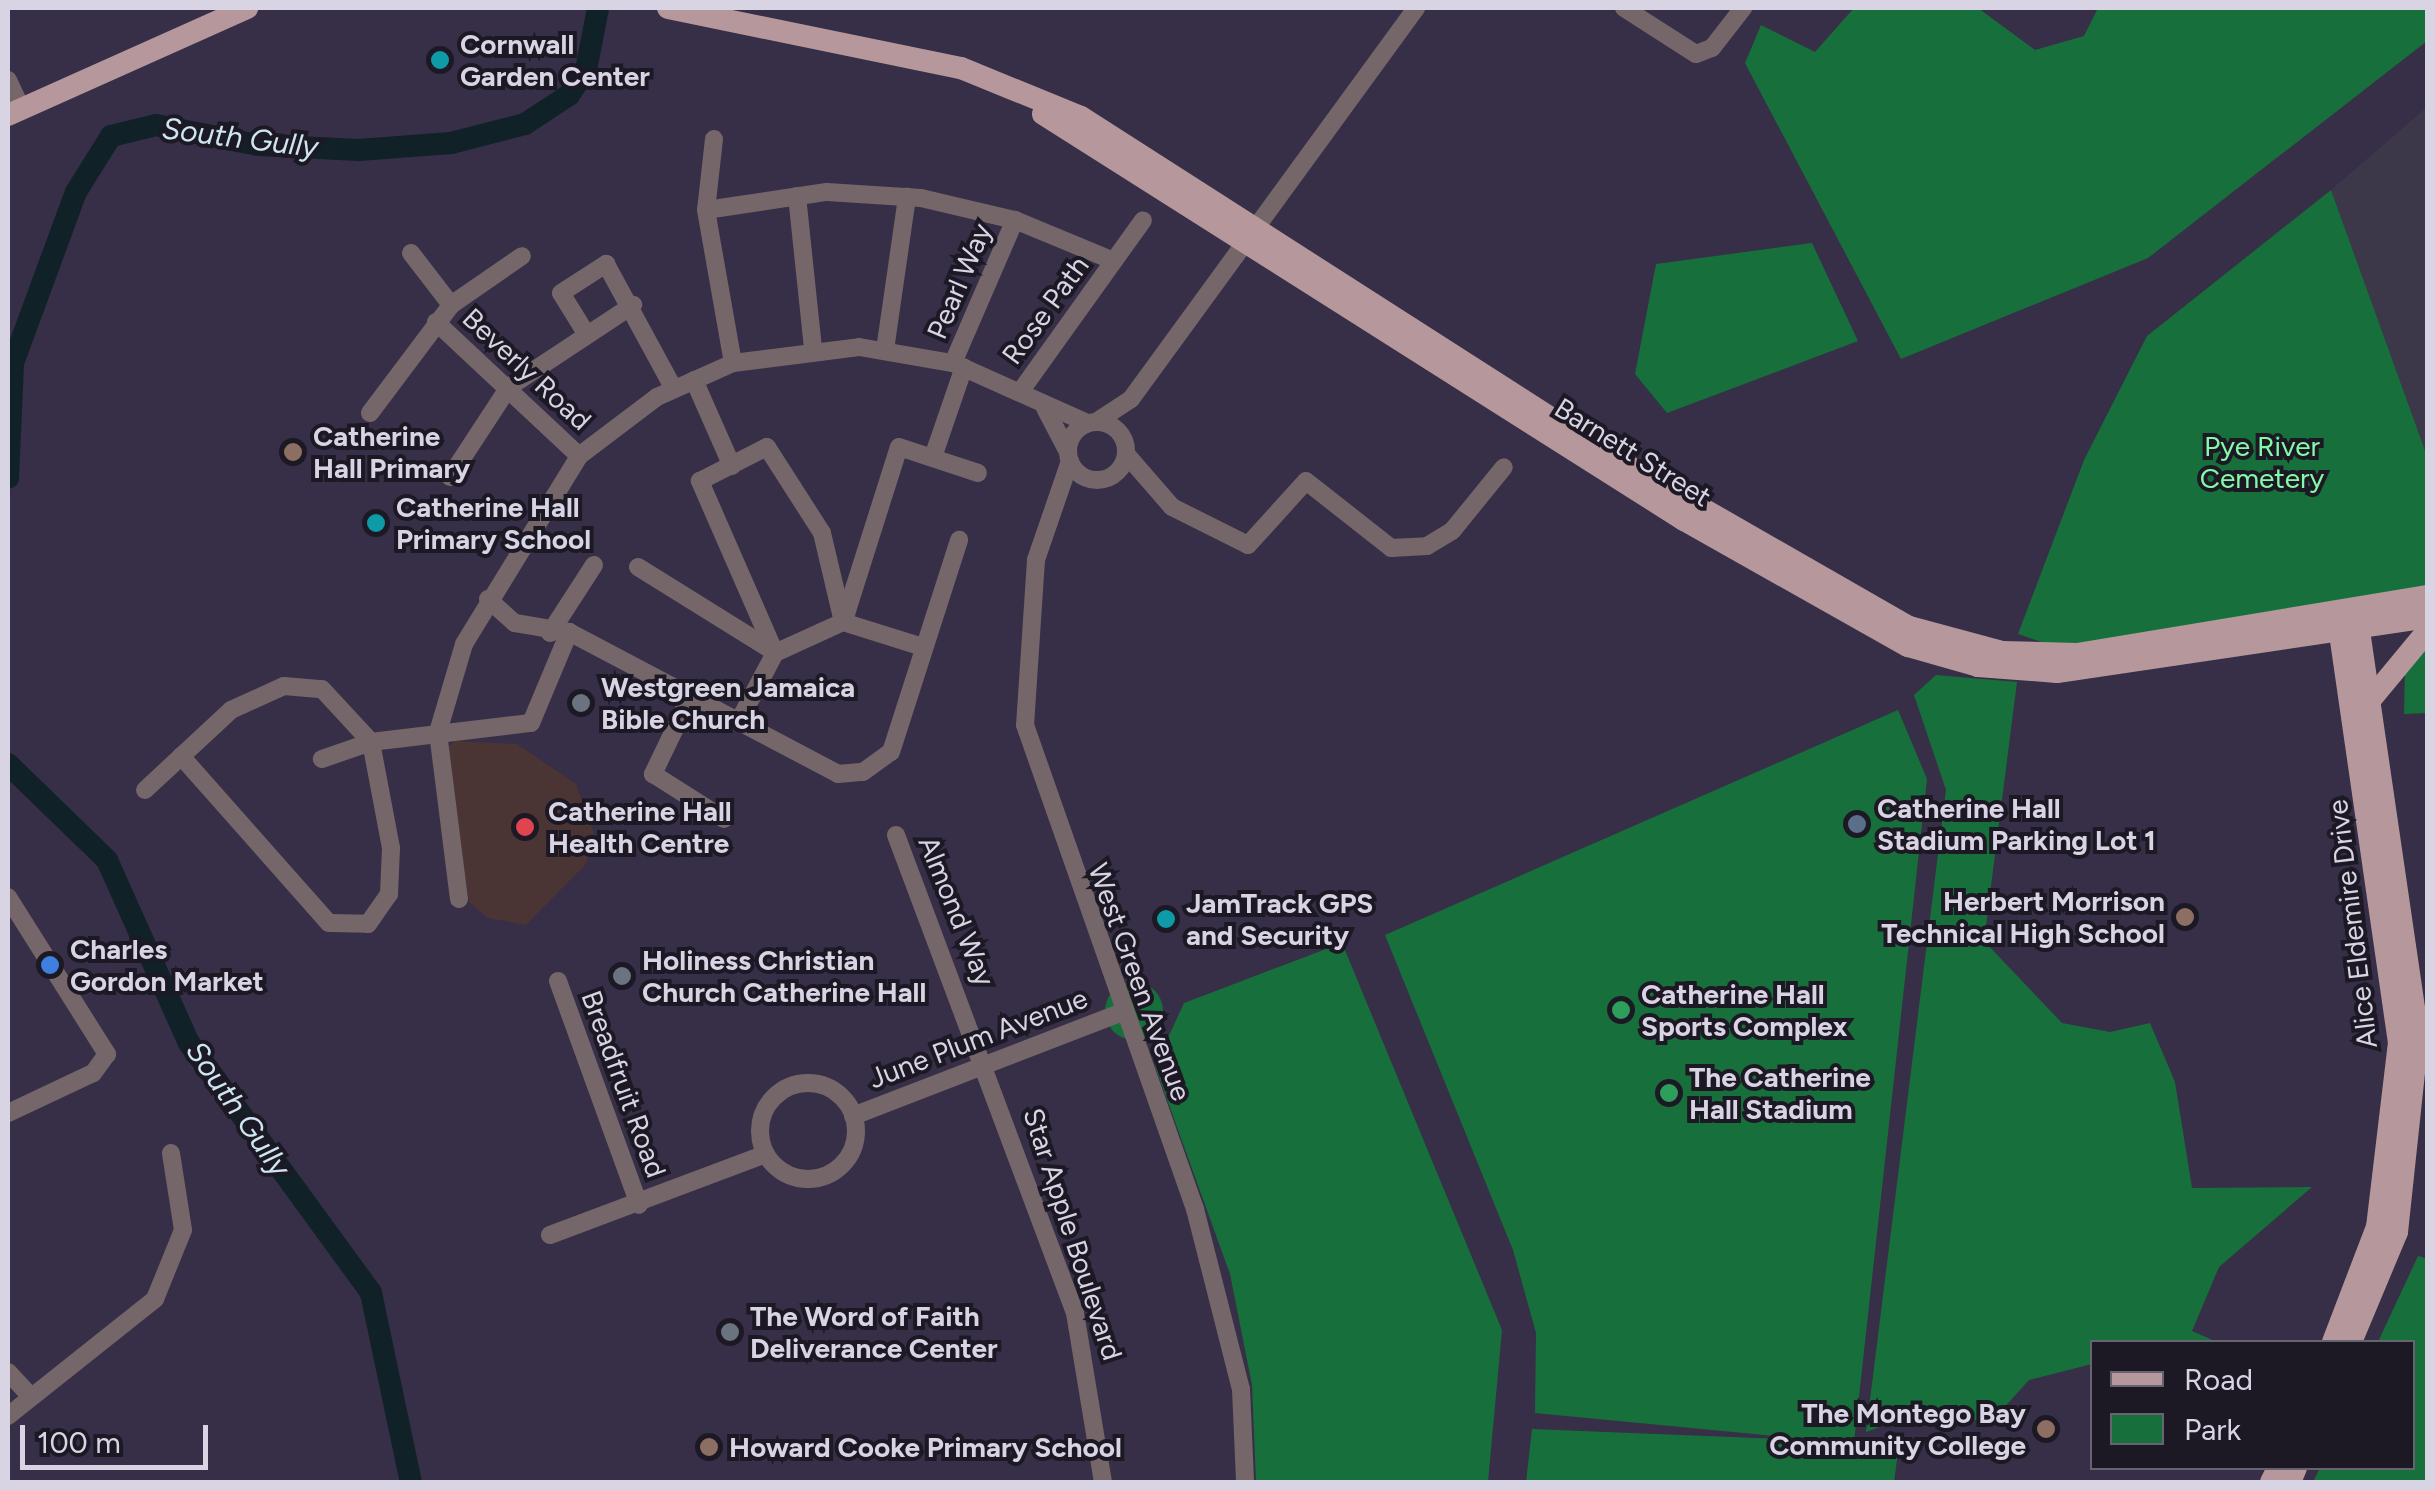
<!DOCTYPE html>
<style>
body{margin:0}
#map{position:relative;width:2435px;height:1490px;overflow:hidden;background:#362f47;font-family:Figtree,sans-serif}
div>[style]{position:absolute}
.industrial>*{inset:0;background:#3c3849}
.medical>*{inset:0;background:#4a3534}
.green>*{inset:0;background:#17703b}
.round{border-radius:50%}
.river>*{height:22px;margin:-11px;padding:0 11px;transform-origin:11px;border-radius:11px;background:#112128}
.minor>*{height:18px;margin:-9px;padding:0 9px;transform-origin:9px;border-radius:9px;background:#756669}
.minor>.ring{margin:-9px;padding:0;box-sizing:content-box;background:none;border:18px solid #756669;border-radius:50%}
.major>*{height:22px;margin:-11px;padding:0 11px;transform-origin:11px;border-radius:11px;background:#b6989c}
.dots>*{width:28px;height:28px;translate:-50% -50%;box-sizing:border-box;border:5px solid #1c1924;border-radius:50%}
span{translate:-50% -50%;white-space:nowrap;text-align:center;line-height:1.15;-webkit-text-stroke:8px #1c1924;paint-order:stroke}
.poi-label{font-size:28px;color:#d8d4e4;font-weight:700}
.left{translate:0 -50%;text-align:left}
.right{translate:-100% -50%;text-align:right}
.street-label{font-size:28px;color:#d8d4e4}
.park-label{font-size:28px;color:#84f9a8}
.water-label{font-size:30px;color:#cde6f2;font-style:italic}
.frame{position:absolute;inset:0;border:10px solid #d8d4e4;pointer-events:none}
.legend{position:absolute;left:2090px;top:1340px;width:325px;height:130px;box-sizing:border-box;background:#1c1924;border:2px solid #676471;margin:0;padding:12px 18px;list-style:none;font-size:30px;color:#d8d4e4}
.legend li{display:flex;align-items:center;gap:20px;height:50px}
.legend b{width:50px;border:2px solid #676471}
.scale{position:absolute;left:20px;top:1425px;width:188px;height:45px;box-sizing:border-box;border:5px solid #d8d4e4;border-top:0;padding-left:12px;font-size:30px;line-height:35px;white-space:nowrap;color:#d8d4e4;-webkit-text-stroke:8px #1c1924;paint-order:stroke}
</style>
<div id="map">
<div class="industrial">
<i style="clip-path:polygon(2427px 107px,2427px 456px,2331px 190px)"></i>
</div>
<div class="medical">
<i style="clip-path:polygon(455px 741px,517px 744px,576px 784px,595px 836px,586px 864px,526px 925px,488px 918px,469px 902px,446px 748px)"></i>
</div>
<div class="green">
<i style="clip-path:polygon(1854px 8px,1978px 8px,2035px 50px,2084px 36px,2098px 8px,2427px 8px,2427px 41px,2148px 258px,1901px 359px,1745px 63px,1761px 25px,1815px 52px)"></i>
<i style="clip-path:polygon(2331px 190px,2427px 456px,2427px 596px,2077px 654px,2018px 634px,2084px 460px,2147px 336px)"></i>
<i style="clip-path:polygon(1812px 243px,1858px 341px,1667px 413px,1635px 374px,1656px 264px)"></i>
<i style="clip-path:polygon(2427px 648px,2427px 713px,2404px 714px,2405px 666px)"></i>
<i style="clip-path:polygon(1936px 675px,2017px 682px,1984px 941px,2062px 1023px,2110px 1032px,2150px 1023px,2175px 1082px,2192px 1188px,2312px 1187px,2219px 1267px,2192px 1331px,2217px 1342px,2092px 1342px,2092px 1364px,2029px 1380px,1991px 1422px,1920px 1412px,1866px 1432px,1946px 790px,1914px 695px)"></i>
<i style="clip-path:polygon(1898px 710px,1927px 779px,1854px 1442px,1899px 1445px,1894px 1482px,1526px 1482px,1532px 1429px,1826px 1441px,1535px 1413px,1536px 1333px,1513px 1250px,1385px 935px)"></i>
<i style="clip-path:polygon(1342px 943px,1502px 1330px,1488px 1482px,1256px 1482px,1252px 1385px,1230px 1274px,1155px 1066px,1184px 1003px)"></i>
<i class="round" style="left:1105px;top:982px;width:58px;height:58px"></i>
<i style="clip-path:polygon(2418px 1256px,2428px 1259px,2427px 1482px,2313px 1482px,2320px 1468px,2412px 1468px,2412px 1342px,2378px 1342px)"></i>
</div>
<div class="river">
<i style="left:8px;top:478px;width:115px;rotate:-87.5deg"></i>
<i style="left:13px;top:363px;width:182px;rotate:-69.8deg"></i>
<i style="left:76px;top:192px;width:66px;rotate:-58deg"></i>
<i style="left:111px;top:136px;width:46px;rotate:-13.7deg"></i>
<i style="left:156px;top:125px;width:104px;rotate:11.1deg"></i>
<i style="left:258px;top:145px;width:101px;rotate:2.8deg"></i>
<i style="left:359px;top:150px;width:92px;rotate:-4.4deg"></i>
<i style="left:451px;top:143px;width:76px;rotate:-14.4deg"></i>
<i style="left:525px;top:124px;width:53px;rotate:-33.4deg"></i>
<i style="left:569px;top:95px;width:30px;rotate:-56deg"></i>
<i style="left:586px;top:70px;width:63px;rotate:-79deg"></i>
<i style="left:8px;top:764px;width:138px;rotate:44.1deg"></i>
<i style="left:107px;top:860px;width:201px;rotate:65.9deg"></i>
<i style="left:189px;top:1043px;width:309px;rotate:53.9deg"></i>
<i style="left:371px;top:1293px;width:193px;rotate:78.1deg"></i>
</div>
<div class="minor">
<i style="left:1624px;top:8px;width:85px;rotate:32.6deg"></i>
<i style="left:1696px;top:54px;width:17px;rotate:-21deg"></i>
<i style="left:1712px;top:48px;width:51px;rotate:-52.2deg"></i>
<i style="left:8px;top:80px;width:31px;rotate:65deg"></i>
<i style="left:714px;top:139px;width:71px;rotate:96.4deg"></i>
<i style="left:706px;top:210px;width:155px;rotate:80deg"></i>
<i style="left:797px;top:196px;width:153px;rotate:84deg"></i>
<i style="left:706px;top:210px;width:122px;rotate:-8.5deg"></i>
<i style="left:827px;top:192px;width:94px;rotate:3.7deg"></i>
<i style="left:921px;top:198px;width:97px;rotate:13.2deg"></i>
<i style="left:1015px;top:220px;width:107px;rotate:22.5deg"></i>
<i style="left:411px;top:253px;width:66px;rotate:52.4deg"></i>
<i style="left:436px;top:322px;width:196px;rotate:43.1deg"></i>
<i style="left:587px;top:335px;width:49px;rotate:-121.8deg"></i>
<i style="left:561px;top:293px;width:54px;rotate:-32.8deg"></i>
<i style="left:606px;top:264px;width:142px;rotate:61.5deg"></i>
<i style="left:885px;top:350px;width:155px;rotate:-81.8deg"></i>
<i style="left:953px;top:363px;width:156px;rotate:-66.6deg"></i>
<i style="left:694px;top:380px;width:94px;rotate:66.2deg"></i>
<i style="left:1020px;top:392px;width:211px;rotate:-54.4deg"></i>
<i style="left:1045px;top:408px;width:50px;rotate:62.4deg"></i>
<i style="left:370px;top:413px;width:135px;rotate:-53.1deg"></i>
<i style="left:451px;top:305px;width:86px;rotate:-34.6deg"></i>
<i style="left:1096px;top:422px;width:42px;rotate:-33.3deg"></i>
<i style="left:1131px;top:399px;width:484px;rotate:-53.9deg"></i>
<i class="ring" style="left:1068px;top:422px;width:40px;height:40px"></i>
<i style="left:1126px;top:454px;width:70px;rotate:49deg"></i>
<i style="left:1172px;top:507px;width:85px;rotate:26.6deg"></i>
<i style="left:1248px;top:545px;width:86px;rotate:-47.8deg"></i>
<i style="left:1306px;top:481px;width:108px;rotate:38.2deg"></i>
<i style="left:1391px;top:548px;width:36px;rotate:-3deg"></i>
<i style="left:1427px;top:546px;width:29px;rotate:-31deg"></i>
<i style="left:1452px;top:531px;width:82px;rotate:-50.9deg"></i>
<i style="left:933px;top:457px;width:95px;rotate:-71deg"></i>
<i style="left:1070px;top:461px;width:105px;rotate:109deg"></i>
<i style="left:1036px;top:560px;width:165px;rotate:93.8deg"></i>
<i style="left:1025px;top:725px;width:513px;rotate:70.65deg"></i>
<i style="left:1195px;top:1209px;width:186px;rotate:75.7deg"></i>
<i style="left:1241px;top:1389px;width:93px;rotate:87.5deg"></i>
<i style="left:450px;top:477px;width:108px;rotate:-56.8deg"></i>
<i style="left:509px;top:387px;width:149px;rotate:-33.5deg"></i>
<i style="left:638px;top:567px;width:159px;rotate:31.9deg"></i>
<i style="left:488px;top:599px;width:36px;rotate:42deg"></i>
<i style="left:515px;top:623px;width:55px;rotate:9.5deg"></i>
<i style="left:569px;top:632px;width:304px;rotate:27.8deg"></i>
<i style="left:838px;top:774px;width:25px;rotate:-5deg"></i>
<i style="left:863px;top:772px;width:34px;rotate:-36deg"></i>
<i style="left:891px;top:752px;width:223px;rotate:-72.2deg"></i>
<i style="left:845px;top:617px;width:178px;rotate:-72.4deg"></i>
<i style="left:899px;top:447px;width:83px;rotate:18.2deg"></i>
<i style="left:550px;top:633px;width:81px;rotate:-57.1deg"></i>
<i style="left:775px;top:653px;width:188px;rotate:-113.6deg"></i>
<i style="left:700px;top:481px;width:75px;rotate:-26.9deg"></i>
<i style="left:767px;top:447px;width:102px;rotate:57.4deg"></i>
<i style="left:822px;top:533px;width:91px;rotate:76.7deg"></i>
<i style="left:691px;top:695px;width:88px;rotate:115.7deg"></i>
<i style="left:653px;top:774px;width:84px;rotate:32.4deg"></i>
<i style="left:740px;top:719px;width:75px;rotate:-62.1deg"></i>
<i style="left:775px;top:653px;width:75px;rotate:-24.5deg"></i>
<i style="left:843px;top:622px;width:84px;rotate:17.4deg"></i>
<i style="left:181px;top:756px;width:223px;rotate:48.5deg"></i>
<i style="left:329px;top:923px;width:39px;rotate:1deg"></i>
<i style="left:368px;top:924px;width:37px;rotate:-55deg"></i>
<i style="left:389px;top:894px;width:46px;rotate:-87.5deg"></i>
<i style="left:391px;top:848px;width:108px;rotate:-100.7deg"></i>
<i style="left:371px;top:742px;width:161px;rotate:-6.8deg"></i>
<i style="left:531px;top:723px;width:99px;rotate:-67.3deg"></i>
<i style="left:145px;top:790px;width:117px;rotate:-42.9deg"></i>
<i style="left:231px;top:710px;width:58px;rotate:-24.4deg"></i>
<i style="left:284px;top:686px;width:38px;rotate:5deg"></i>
<i style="left:322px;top:689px;width:72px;rotate:47.2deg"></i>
<i style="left:371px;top:742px;width:52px;rotate:160.9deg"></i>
<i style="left:896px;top:835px;width:510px;rotate:69.47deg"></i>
<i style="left:1075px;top:1313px;width:171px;rotate:80.6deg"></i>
<i style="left:8px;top:897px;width:186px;rotate:57.8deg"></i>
<i style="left:107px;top:1054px;width:24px;rotate:126deg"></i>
<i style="left:93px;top:1073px;width:94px;rotate:154.8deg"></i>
<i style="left:459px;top:899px;width:168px;rotate:-97.2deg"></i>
<i style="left:438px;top:732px;width:92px;rotate:-73.5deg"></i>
<i style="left:464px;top:644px;width:220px;rotate:-58.5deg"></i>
<i style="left:579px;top:456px;width:98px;rotate:-37.1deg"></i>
<i style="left:657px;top:397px;width:83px;rotate:-24.1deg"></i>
<i style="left:733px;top:363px;width:127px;rotate:-7.2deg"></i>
<i style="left:859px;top:347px;width:95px;rotate:9.7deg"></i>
<i style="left:953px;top:363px;width:147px;rotate:24.1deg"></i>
<i style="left:558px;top:981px;width:238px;rotate:70.1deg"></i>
<i class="ring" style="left:760px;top:1083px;width:78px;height:78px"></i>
<i style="left:853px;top:1116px;width:288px;rotate:-21.1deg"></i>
<i style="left:550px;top:1235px;width:230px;rotate:-20.6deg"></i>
<i style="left:8px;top:1372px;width:33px;rotate:47deg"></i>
<i style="left:8px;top:1416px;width:188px;rotate:-38.5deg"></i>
<i style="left:155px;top:1299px;width:74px;rotate:-67.9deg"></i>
<i style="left:183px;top:1230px;width:78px;rotate:-98.9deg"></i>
</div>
<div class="major">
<i style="left:668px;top:8px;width:299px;rotate:11.6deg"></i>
<i style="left:961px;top:68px;width:130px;rotate:22.2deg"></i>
<i style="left:1081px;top:117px;width:625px;rotate:32.65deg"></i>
<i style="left:1607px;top:454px;width:348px;rotate:29.8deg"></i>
<i style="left:1909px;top:627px;width:96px;rotate:15deg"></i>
<i style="left:2002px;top:652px;width:75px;rotate:1.5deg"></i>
<i style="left:2077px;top:654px;width:356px;rotate:-9.4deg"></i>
<i style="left:1043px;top:114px;width:759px;rotate:32.35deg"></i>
<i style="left:1684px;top:520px;width:257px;rotate:29.4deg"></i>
<i style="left:1908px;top:646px;width:73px;rotate:15.9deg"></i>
<i style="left:1978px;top:666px;width:79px;rotate:4.3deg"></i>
<i style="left:2057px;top:672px;width:375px;rotate:-8.4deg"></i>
<i style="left:8px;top:115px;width:262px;rotate:-24.1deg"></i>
<i style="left:2371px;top:699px;width:89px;rotate:-50.4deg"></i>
<i style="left:2333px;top:1342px;width:123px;rotate:-69.1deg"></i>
<i style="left:2377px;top:1227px;width:185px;rotate:-83.2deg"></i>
<i style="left:2399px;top:1043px;width:429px;rotate:-98.2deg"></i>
<i style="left:2351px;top:1342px;width:119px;rotate:-67.3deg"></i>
<i style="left:2397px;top:1232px;width:198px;rotate:-83.9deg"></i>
<i style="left:2418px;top:1035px;width:423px;rotate:-98.3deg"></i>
<i style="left:2271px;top:1482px;width:16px;rotate:-63deg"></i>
<i style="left:2290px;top:1482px;width:15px;rotate:-67deg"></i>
</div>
<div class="dots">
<i style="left:440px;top:60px;background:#0f9aa8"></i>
<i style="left:293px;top:452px;background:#8d6e63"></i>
<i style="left:376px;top:523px;background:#0f9aa8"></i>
<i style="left:581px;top:703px;background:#6b7280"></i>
<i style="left:1857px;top:824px;background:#5c6f8a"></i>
<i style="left:525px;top:827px;background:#e0444e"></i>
<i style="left:2185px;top:917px;background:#8d6e63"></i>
<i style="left:1166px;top:919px;background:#0f9aa8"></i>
<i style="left:50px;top:965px;background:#3f7fe0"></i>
<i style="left:622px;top:976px;background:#6b7280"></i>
<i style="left:1621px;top:1010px;background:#2e9e5b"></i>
<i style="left:1669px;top:1093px;background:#2e9e5b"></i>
<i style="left:730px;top:1332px;background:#6b7280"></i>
<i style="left:2046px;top:1429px;background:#8d6e63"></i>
<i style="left:709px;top:1447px;background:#8d6e63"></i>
</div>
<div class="poi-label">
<span class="left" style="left:460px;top:60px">Cornwall<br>Garden Center</span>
<span class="left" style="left:313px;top:452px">Catherine<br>Hall Primary</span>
<span class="left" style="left:396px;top:523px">Catherine Hall<br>Primary School</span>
<span class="left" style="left:601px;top:703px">Westgreen Jamaica<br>Bible Church</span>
<span class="left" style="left:1877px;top:824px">Catherine Hall<br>Stadium Parking Lot 1</span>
<span class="left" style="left:548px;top:827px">Catherine Hall<br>Health Centre</span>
<span class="right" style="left:2165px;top:917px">Herbert Morrison<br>Technical High School</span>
<span class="left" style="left:1186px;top:919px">JamTrack GPS<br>and Security</span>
<span class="left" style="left:70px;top:965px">Charles<br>Gordon Market</span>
<span class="left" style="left:642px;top:976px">Holiness Christian<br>Church Catherine Hall</span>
<span class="left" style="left:1641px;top:1010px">Catherine Hall<br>Sports Complex</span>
<span class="left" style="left:1689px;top:1093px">The Catherine<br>Hall Stadium</span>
<span class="left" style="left:750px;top:1332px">The Word of Faith<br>Deliverance Center</span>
<span class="right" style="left:2026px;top:1429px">The Montego Bay<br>Community College</span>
<span class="left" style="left:729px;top:1447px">Howard Cooke Primary School</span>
</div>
<div class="street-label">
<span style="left:959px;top:281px;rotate:-67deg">Pearl Way</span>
<span style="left:1045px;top:310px;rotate:-54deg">Rose Path</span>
<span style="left:527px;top:369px;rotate:43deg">Beverly Road</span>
<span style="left:1633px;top:452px;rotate:32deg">Barnett Street</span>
<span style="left:957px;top:911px;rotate:68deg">Almond Way</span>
<span style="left:2352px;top:924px;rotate:-97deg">Alice Eldemire Drive</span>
<span style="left:1140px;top:982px;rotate:70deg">West Green Avenue</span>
<span style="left:978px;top:1038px;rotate:-21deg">June Plum Avenue</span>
<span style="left:624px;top:1084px;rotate:70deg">Breadfruit Road</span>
<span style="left:1073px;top:1234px;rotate:72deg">Star Apple Boulevard</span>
</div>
<div class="park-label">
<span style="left:2262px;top:462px">Pye River<br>Cemetery</span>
</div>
<div class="water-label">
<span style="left:240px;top:138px;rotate:7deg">South Gully</span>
<span style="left:238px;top:1109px;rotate:55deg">South Gully</span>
</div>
<div class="frame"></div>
<ul class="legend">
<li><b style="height:12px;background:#b6989c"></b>Road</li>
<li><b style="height:28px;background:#17703b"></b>Park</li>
</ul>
<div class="scale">100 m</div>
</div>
